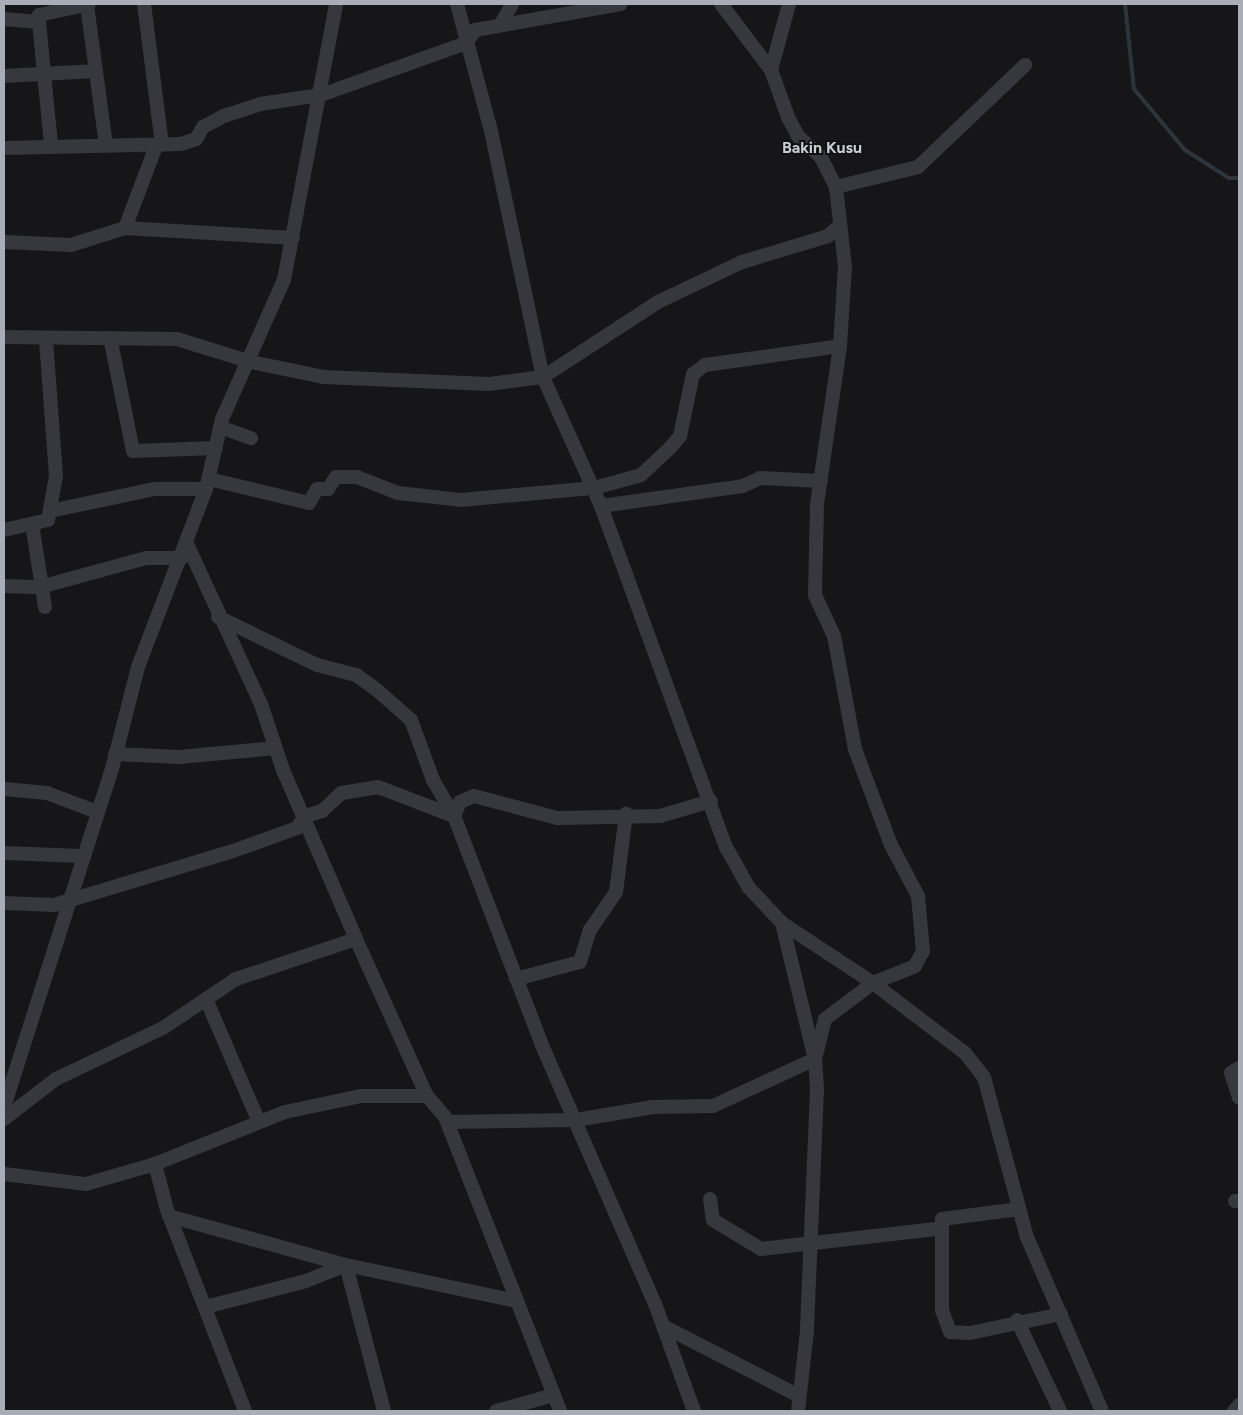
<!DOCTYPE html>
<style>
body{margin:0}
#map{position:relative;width:1243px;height:1415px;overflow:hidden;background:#161618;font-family:Figtree,sans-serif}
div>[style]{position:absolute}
.stream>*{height:4px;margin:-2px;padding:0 2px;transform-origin:2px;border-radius:2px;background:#2c353c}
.minor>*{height:14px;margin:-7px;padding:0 7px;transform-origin:7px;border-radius:7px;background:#37383d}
span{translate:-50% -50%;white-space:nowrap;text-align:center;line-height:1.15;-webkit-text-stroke:4px #111113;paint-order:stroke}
.quarter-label{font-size:16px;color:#c9ccd4;font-weight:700}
.frame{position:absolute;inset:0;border:5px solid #a8adb8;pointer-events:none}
</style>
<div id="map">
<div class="stream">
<i style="left:1125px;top:4px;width:85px;rotate:84deg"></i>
<i style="left:1134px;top:89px;width:80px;rotate:50.1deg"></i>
<i style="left:1185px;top:150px;width:52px;rotate:32.5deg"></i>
<i style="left:1229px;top:178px;width:10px"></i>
</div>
<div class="minor">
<i style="left:144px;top:4px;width:142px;rotate:82.7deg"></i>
<i style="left:457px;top:4px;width:131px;rotate:75deg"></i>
<i style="left:491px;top:131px;width:251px;rotate:78.1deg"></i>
<i style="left:543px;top:377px;width:141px;rotate:65.8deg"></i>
<i style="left:601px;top:506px;width:363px;rotate:69.9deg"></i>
<i style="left:726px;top:847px;width:47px;rotate:60.7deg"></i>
<i style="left:749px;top:888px;width:48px;rotate:46.7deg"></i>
<i style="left:782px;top:923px;width:109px;rotate:33.4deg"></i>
<i style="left:873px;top:983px;width:116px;rotate:37.3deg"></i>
<i style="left:965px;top:1053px;width:31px;rotate:52deg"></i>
<i style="left:984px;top:1077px;width:166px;rotate:75deg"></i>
<i style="left:1027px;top:1237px;width:189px;rotate:66.7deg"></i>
<i style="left:87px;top:5px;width:141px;rotate:82.3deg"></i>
<i style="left:4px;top:19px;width:35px;rotate:5deg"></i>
<i style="left:39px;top:22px;width:123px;rotate:84.4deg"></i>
<i style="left:39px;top:22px;width:7px;rotate:-90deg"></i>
<i style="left:39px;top:15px;width:51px;rotate:-12.4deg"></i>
<i style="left:501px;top:24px;width:23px;rotate:-61deg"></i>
<i style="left:771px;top:70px;width:68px;rotate:-74.7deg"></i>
<i style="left:4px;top:76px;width:92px;rotate:-3.1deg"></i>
<i style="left:4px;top:148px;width:177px;rotate:-1.3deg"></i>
<i style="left:181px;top:144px;width:16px;rotate:-18deg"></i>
<i style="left:196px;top:139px;width:14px;rotate:-60deg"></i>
<i style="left:203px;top:127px;width:24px;rotate:-28deg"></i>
<i style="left:224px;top:116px;width:38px;rotate:-18deg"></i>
<i style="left:260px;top:104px;width:62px;rotate:-8.4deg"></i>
<i style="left:321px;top:95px;width:154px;rotate:-19.7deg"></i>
<i style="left:466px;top:43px;width:16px;rotate:-55deg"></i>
<i style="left:475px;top:30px;width:148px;rotate:-10.1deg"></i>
<i style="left:836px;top:187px;width:84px;rotate:-13.7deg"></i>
<i style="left:918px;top:167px;width:148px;rotate:-43.6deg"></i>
<i style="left:125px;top:228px;width:168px;rotate:3.4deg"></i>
<i style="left:4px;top:242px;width:67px;rotate:2.6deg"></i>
<i style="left:71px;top:245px;width:57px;rotate:-17.5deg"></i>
<i style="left:125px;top:228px;width:88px;rotate:-69.3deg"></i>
<i style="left:4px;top:337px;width:173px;rotate:0.7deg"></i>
<i style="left:177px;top:339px;width:77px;rotate:17.3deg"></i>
<i style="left:251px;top:362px;width:75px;rotate:11.6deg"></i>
<i style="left:324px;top:377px;width:165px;rotate:2.4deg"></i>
<i style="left:489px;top:384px;width:54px;rotate:-7.4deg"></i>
<i style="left:543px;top:377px;width:137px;rotate:-33.1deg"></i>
<i style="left:658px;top:302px;width:93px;rotate:-25.5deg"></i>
<i style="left:742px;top:262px;width:90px;rotate:-16.8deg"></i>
<i style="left:828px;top:236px;width:15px;rotate:-42deg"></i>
<i style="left:111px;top:342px;width:111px;rotate:78.6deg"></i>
<i style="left:133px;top:451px;width:83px;rotate:-2.1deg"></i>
<i style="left:220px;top:427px;width:33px;rotate:20deg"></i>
<i style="left:209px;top:479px;width:103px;rotate:13.5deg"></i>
<i style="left:309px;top:503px;width:16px;rotate:-60deg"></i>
<i style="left:317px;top:489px;width:11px"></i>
<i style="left:328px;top:489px;width:14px;rotate:-56deg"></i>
<i style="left:336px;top:477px;width:21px"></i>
<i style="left:357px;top:477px;width:44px;rotate:21.3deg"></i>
<i style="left:398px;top:493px;width:63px;rotate:6.3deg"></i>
<i style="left:461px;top:500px;width:134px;rotate:-5.2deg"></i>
<i style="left:594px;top:488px;width:49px;rotate:-15.5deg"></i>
<i style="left:641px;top:475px;width:40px;rotate:-43deg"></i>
<i style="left:670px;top:448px;width:16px;rotate:-50deg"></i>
<i style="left:680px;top:436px;width:63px;rotate:-78.2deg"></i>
<i style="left:693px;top:374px;width:15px;rotate:-37deg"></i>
<i style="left:705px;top:365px;width:136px;rotate:-8deg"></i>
<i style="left:601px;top:506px;width:143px;rotate:-8deg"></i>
<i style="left:743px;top:486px;width:19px;rotate:-25deg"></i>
<i style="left:760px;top:478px;width:61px;rotate:2.8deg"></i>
<i style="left:50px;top:511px;width:106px;rotate:-11.9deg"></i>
<i style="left:154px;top:489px;width:52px"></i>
<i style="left:32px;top:524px;width:84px;rotate:81.1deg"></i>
<i style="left:4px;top:530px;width:45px;rotate:-12.8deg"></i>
<i style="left:48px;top:520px;width:45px;rotate:-79.7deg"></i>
<i style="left:56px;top:476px;width:137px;rotate:-94.2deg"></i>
<i style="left:187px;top:544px;width:176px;rotate:65.2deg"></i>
<i style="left:261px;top:704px;width:70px;rotate:71.6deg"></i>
<i style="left:283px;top:770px;width:184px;rotate:66.6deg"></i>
<i style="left:356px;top:939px;width:172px;rotate:65.7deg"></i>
<i style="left:427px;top:1096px;width:28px;rotate:49deg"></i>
<i style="left:445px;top:1117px;width:316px;rotate:68.6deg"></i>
<i style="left:4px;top:586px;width:36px;rotate:2deg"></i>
<i style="left:40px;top:587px;width:110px;rotate:-15.3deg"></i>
<i style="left:146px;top:558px;width:36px"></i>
<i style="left:115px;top:754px;width:64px;rotate:2.7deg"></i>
<i style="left:179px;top:757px;width:97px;rotate:-5.3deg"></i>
<i style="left:4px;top:789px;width:43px;rotate:5.3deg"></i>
<i style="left:47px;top:793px;width:53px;rotate:20.8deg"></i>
<i style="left:4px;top:853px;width:78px;rotate:2.2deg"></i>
<i style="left:4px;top:903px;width:50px;rotate:2.3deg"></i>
<i style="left:54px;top:905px;width:187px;rotate:-16.8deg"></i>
<i style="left:233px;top:851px;width:68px;rotate:-19.8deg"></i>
<i style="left:297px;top:828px;width:14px;rotate:-56deg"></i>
<i style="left:305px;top:816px;width:18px;rotate:-16deg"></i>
<i style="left:322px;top:811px;width:26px;rotate:-43deg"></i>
<i style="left:341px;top:793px;width:37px;rotate:-9deg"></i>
<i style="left:378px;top:787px;width:81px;rotate:20.9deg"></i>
<i style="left:454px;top:816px;width:42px;rotate:-120.3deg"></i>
<i style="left:433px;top:780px;width:64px;rotate:-110.1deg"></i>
<i style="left:411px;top:720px;width:45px;rotate:-138.6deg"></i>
<i style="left:377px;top:690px;width:26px;rotate:-144deg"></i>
<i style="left:356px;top:675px;width:40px;rotate:-165.6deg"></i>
<i style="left:317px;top:665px;width:110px;rotate:-154.1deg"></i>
<i style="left:782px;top:923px;width:140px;rotate:76.4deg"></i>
<i style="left:815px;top:1059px;width:31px;rotate:86deg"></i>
<i style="left:817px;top:1090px;width:241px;rotate:92.4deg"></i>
<i style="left:807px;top:1331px;width:81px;rotate:96.4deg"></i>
<i style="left:516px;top:979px;width:66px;rotate:-14.9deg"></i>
<i style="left:580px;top:962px;width:34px;rotate:-73deg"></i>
<i style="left:590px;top:930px;width:46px;rotate:-55.6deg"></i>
<i style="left:616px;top:892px;width:79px;rotate:-82.7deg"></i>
<i style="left:206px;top:999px;width:134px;rotate:66.7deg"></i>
<i style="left:1239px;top:1068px;width:9px;rotate:148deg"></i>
<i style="left:1231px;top:1073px;width:26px;rotate:72deg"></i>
<i style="left:4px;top:1107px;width:355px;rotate:-72.3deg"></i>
<i style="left:112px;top:769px;width:105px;rotate:-75.7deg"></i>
<i style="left:138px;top:667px;width:191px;rotate:-69.1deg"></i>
<i style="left:206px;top:489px;width:72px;rotate:-77.1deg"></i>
<i style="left:222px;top:419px;width:152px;rotate:-66deg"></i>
<i style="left:284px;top:280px;width:281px;rotate:-79.3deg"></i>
<i style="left:4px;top:1119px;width:66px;rotate:-37.6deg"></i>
<i style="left:56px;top:1079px;width:119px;rotate:-25.5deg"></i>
<i style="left:163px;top:1028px;width:88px;rotate:-33.9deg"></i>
<i style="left:236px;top:979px;width:126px;rotate:-18.4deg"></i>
<i style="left:447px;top:1122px;width:129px;rotate:-0.9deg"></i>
<i style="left:576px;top:1120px;width:78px;rotate:-9.6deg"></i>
<i style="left:653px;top:1107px;width:60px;rotate:-1deg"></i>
<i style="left:713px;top:1106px;width:112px;rotate:-24.7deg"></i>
<i style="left:815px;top:1059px;width:41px;rotate:-76deg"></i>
<i style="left:825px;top:1019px;width:60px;rotate:-36.9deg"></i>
<i style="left:873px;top:983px;width:45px;rotate:-22deg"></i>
<i style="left:915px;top:966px;width:17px;rotate:-62deg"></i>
<i style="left:923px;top:951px;width:55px;rotate:-95.2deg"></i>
<i style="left:918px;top:896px;width:58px;rotate:-117.9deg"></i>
<i style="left:891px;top:845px;width:103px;rotate:-110.6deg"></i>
<i style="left:855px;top:749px;width:115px;rotate:-100.5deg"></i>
<i style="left:834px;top:636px;width:45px;rotate:-114.9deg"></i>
<i style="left:815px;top:595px;width:91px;rotate:-88.7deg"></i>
<i style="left:817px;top:504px;width:160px;rotate:-81.7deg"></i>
<i style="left:840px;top:346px;width:79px;rotate:-86.4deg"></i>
<i style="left:845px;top:267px;width:81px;rotate:-96.4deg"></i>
<i style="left:836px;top:187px;width:35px;rotate:-117deg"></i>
<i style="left:820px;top:156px;width:30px;rotate:-138deg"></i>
<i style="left:798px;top:136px;width:21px;rotate:-118deg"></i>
<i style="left:788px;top:117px;width:50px;rotate:-109.9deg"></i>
<i style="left:771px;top:70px;width:83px;rotate:-127.1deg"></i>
<i style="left:4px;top:1174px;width:83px;rotate:7deg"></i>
<i style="left:86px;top:1184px;width:72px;rotate:-16.2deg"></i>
<i style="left:710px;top:1199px;width:21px;rotate:82deg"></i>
<i style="left:713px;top:1220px;width:56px;rotate:31.1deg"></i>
<i style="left:761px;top:1249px;width:176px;rotate:-6.5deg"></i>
<i style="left:936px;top:1229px;width:6px;rotate:-18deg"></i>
<i style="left:942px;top:1227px;width:8px;rotate:-90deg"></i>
<i style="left:942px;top:1219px;width:78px;rotate:-7.4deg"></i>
<i style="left:1235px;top:1201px;width:4px"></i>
<i style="left:169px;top:1216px;width:184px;rotate:15.5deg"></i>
<i style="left:346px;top:1265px;width:175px;rotate:11.9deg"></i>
<i style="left:942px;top:1227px;width:83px;rotate:90deg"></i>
<i style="left:942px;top:1310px;width:23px;rotate:70deg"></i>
<i style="left:950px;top:1332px;width:20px;rotate:3deg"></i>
<i style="left:970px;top:1333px;width:93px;rotate:-11.8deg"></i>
<i style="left:205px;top:1307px;width:104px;rotate:-14.4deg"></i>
<i style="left:306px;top:1281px;width:43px;rotate:-21.8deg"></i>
<i style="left:346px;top:1265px;width:151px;rotate:75.4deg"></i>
<i style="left:1017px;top:1320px;width:101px;rotate:64.7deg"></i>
<i style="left:663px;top:1326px;width:153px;rotate:27.2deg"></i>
<i style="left:245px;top:1411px;width:216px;rotate:-111.2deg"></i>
<i style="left:167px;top:1210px;width:48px;rotate:-104.6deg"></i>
<i style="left:155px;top:1164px;width:140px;rotate:-21.8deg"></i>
<i style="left:285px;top:1112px;width:78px;rotate:-11.9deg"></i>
<i style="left:361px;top:1096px;width:66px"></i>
<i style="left:496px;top:1411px;width:60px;rotate:-15.4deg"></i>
<i style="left:694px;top:1411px;width:114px;rotate:-110deg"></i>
<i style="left:655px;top:1304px;width:283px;rotate:-113.6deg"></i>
<i style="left:542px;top:1045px;width:245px;rotate:-111deg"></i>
<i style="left:454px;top:816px;width:15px;rotate:-67deg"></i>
<i style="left:460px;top:802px;width:15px;rotate:-23deg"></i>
<i style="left:474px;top:796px;width:86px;rotate:14.8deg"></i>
<i style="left:557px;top:818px;width:103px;rotate:-1.1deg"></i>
<i style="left:660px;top:816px;width:53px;rotate:-16.4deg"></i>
<i style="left:1234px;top:1411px;width:8px;rotate:-50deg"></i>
</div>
<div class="quarter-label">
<span style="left:822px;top:148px">Bakin Kusu</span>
</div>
<div class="frame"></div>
</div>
